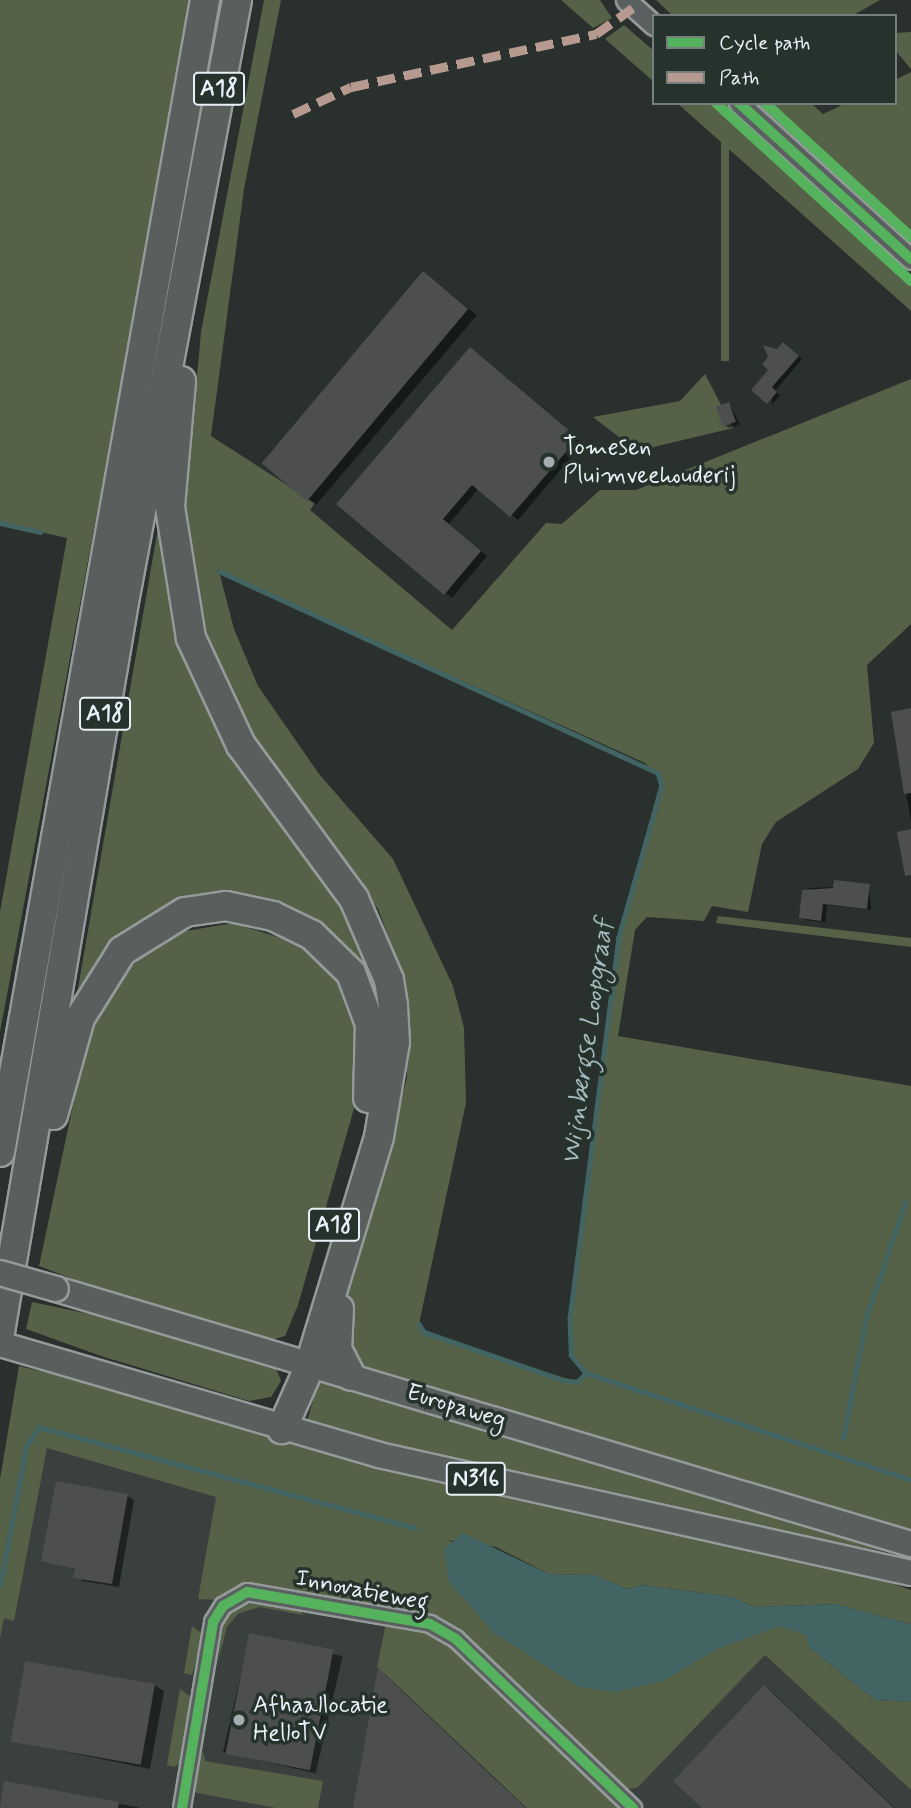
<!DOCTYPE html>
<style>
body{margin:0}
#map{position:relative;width:911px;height:1808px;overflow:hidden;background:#29302d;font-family:Mynerve,sans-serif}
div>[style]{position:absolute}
.built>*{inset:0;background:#39403d}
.green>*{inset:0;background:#566247;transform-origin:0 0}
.water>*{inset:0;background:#426462}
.shadow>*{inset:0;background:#0007;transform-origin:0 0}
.stream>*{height:4.5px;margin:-2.25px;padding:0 2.25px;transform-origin:2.25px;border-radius:2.25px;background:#426462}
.building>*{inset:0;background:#4d4f4f;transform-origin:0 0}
.roads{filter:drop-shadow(2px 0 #959a9a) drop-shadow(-2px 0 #959a9a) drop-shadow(0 2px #959a9a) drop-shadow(0 -2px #959a9a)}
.minor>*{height:16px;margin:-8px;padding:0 8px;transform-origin:8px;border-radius:8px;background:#5a6060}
.tertiary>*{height:19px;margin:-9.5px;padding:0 9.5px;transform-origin:9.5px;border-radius:9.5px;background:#5a6060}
.primary>*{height:24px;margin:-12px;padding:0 12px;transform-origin:12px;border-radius:12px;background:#5a5e5c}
.motorway>*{height:28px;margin:-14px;padding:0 14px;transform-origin:14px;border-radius:14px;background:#5a5e5c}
.bridges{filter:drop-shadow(2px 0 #959a9a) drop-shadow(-2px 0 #959a9a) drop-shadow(0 2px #959a9a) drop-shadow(0 -2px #959a9a)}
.primary-bridge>*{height:24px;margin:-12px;padding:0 12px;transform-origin:12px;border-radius:12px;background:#5a5e5c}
.quiet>*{height:9px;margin-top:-4.5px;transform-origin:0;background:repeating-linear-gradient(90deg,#b69a8f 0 18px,transparent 0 27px)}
.cycleway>*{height:10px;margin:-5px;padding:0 5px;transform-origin:5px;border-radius:5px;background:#56b35d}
.dots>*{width:19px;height:19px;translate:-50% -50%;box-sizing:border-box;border:4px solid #26332d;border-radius:50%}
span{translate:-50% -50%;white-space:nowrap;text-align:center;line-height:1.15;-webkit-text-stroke:7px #26332d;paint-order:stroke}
.shield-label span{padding:2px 5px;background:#26332d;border:2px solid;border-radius:5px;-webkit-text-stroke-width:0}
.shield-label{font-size:23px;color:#e8f1f8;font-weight:700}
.poi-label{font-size:24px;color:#e8f1f8}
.left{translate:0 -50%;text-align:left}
.street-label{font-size:24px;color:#e8f1f8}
.water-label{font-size:26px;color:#a6bbbe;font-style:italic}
.legend{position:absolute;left:652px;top:14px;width:245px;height:91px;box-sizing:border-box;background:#26332d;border:2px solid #747f7e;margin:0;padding:9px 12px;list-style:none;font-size:21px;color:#e8f1f8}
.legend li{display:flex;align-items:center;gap:14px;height:35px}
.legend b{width:35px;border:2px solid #747f7e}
</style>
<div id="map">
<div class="built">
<i style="clip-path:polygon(28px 1426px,407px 1521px,716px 1701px,765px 1655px,911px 1790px,911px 1808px,0 1808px,0 1612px)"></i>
</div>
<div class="green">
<i style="clip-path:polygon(0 0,193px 0,0 1032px,0 912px,67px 538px,0 523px)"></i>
<i style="clip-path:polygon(evenodd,264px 0,281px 0,244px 189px,211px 436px,315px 503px,310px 510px,452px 630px,546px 523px,562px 524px,600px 490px,636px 490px,911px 379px,911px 624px,867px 665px,874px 743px,858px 769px,776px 822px,762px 844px,748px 912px,712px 906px,704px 921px,647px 917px,635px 930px,618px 1036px,911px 1086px,911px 1533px,374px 1374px,351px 1358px,344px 1309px,407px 1078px,406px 983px,378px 909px,248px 729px,208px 644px,185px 510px,201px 332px,264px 0,219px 571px,645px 763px,661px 779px,619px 937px,570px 1317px,571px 1355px,585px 1373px,577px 1382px,424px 1332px,419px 1324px,466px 1103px,464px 1028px,453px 986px,393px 859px,319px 774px,258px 686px,234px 629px,219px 571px)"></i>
<i style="clip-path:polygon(561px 0,600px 0,612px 18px,593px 28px)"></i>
<i style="clip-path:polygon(656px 0,880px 0,852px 16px,673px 16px)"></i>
<i style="clip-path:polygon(624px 25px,654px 51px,654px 82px,605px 39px)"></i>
<i style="clip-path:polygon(911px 32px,911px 69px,895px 50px,895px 33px)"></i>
<i style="clip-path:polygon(911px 72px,911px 233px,769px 103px,811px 103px,823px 114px,846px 103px,895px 103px,895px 80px)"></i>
<i style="clip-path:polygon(677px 103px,711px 103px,911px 286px,911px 311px)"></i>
<i style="left:721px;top:103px;width:8px;height:258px"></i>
<i style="clip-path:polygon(752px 103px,761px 103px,824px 161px,911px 241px,911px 248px)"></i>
<i style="clip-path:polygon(705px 374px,733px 428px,637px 451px,593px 417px,680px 401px)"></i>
<i style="clip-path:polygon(165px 488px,183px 632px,373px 952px,388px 1039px,359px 971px,328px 938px,185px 907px,73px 1017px)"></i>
<i style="clip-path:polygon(718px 916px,911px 938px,911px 947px,716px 923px)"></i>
<i style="clip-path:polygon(233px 923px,303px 945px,329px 968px,359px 1019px,359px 1091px,298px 1305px,285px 1336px,264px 1342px,160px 1312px,39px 1266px,84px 1053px,111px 987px,151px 947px,180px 932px)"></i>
<i style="clip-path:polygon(32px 1302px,175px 1332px,274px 1363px,281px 1381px,271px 1397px,249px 1401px,101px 1356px,26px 1329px)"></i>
<i style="clip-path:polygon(19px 1366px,818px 1558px,911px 1590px,911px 1624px,835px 1604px,754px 1607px,733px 1597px,643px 1585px,628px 1589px,594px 1575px,549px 1574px,496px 1547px,447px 1540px,720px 1633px,815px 1616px,810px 1648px,875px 1700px,911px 1702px,911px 1790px,765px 1655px,637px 1788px,626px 1789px,438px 1617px,260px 1585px,220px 1600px,198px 1599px,216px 1497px,47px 1448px,14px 1621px,4px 1618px,0 1638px,0 1479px)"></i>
<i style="clip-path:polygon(320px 1376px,911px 1553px,911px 1557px,478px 1472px,307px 1421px)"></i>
<i style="clip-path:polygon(255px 1600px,301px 1608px,303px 1615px,260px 1607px,239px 1613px,227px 1627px,218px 1662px,224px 1618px)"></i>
<i style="clip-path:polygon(386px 1623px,440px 1636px,623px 1808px,527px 1808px,377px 1667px)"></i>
<i style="clip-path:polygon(192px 1626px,203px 1634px,192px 1675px,184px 1673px)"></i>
<i style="clip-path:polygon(180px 1689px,192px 1698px,180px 1763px,174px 1767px,167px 1765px)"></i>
<i style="clip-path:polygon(203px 1751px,205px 1761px,323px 1781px,318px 1808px,276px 1808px,193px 1792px)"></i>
</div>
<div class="water">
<i style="clip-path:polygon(463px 1533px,549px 1574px,594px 1575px,628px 1589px,643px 1585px,733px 1597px,754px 1607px,835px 1604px,911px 1624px,911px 1702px,875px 1700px,810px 1648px,805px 1635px,780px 1626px,719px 1648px,663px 1681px,615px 1692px,579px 1687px,494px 1633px,449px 1582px,444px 1549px)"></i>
</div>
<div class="shadow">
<i style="clip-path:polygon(424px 273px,477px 315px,316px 505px,307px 499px)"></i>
<i style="clip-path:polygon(787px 346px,802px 359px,775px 391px,780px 395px,772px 405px,771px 370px,778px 350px)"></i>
<i style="clip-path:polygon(477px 353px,583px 443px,518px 520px,479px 488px,449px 524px,487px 556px,452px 598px,339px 504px)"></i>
<i style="clip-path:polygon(729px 404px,740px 424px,729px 428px,725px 425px)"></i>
<i style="clip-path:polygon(911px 710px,911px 822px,893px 714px)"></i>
<i style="clip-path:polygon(810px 888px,869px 886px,871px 910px,827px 905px,825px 922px,805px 920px,804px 891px)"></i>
<i style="clip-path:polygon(127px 1496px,134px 1500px,119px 1587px,82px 1581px,77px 1570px,43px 1560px)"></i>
<i style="left:250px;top:1635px;width:95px;height:120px;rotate:13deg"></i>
<i style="clip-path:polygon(379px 1671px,385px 1674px,526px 1808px,354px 1808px)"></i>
<i style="clip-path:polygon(154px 1685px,164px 1691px,150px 1769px,13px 1741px)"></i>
<i style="clip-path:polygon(765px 1687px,771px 1691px,895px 1808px,705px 1808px)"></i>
<i style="clip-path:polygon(6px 1783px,137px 1807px,139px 1808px,1px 1808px)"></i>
</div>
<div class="stream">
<i style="left:0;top:523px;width:41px;rotate:12.7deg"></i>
<i style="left:219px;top:571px;width:483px;rotate:24.7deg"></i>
<i style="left:658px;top:773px;width:14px;rotate:73deg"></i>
<i style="left:662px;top:786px;width:157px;rotate:105.9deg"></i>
<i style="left:619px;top:937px;width:383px;rotate:97.3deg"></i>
<i style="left:570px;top:1317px;width:38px;rotate:88deg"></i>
<i style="left:571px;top:1355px;width:23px;rotate:50deg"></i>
<i style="left:586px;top:1373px;width:342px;rotate:18.2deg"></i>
<i style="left:419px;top:1324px;width:9px;rotate:58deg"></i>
<i style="left:424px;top:1332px;width:147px;rotate:19.1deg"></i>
<i style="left:563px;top:1380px;width:14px;rotate:8deg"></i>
<i style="left:577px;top:1382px;width:13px;rotate:-45deg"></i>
<i style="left:843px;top:1438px;width:122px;rotate:-79.1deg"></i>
<i style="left:866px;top:1318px;width:121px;rotate:-71.3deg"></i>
<i style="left:0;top:1586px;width:141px;rotate:-79.4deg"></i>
<i style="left:26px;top:1447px;width:24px;rotate:-57deg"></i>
<i style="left:39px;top:1427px;width:389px;rotate:15deg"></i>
</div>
<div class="building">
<i style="left:423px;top:271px;width:59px;height:251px;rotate:40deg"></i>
<i style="clip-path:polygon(783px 342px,799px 356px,772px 387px,777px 392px,767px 404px,751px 390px,768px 370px,762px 364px,768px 357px,763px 345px,777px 349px)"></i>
<i style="clip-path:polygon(470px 347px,578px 438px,510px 517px,472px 485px,443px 519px,481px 551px,444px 595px,336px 504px)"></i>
<i style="left:729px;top:402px;width:21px;height:14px;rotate:71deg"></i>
<i style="clip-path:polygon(911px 708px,911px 793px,904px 794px,891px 712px)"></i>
<i style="clip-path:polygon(911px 829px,911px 875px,905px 876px,897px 832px)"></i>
<i style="clip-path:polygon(834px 880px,870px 884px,867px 909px,823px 904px,821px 921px,799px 918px,802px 890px,833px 888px)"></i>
<i style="clip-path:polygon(56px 1481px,128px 1494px,112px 1584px,73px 1578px,75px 1569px,41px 1561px)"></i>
<i style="left:249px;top:1633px;width:86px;height:123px;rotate:11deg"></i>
<i style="left:25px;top:1661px;width:132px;height:82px;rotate:10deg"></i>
<i style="clip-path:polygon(378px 1668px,496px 1780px,526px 1808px,353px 1808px)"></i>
<i style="clip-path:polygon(764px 1685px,894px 1808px,702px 1808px,673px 1781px)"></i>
<i style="clip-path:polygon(4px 1781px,119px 1802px,118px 1808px,0 1808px)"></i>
</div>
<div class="roads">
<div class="minor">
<i style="left:182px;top:1808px;width:189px;rotate:-80.5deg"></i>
<i style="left:213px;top:1622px;width:19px;rotate:-58deg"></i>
<i style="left:223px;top:1606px;width:28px;rotate:-30deg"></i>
<i style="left:247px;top:1592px;width:186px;rotate:9.9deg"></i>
<i style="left:430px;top:1624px;width:30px;rotate:30deg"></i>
<i style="left:456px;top:1639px;width:245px;rotate:43.7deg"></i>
</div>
<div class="tertiary">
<i style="left:626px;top:0;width:38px;rotate:42deg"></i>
<i style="left:739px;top:103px;width:232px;rotate:42.2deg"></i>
</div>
<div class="primary">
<i style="left:56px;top:1289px;width:892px;rotate:16.61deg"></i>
<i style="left:0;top:1344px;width:395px;rotate:16.3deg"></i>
<i style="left:379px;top:1455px;width:545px;rotate:12.51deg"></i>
</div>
<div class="motorway">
<i style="left:181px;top:381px;width:126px;rotate:95deg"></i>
<i style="left:170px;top:507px;width:133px;rotate:80.9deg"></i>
<i style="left:191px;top:638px;width:118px;rotate:65deg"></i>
<i style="left:241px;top:745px;width:191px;rotate:53.7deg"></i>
<i style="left:354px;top:899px;width:88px;rotate:66.6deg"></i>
<i style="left:389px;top:980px;width:26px;rotate:81deg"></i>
<i style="left:393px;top:1006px;width:36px;rotate:87deg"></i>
<i style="left:395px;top:1042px;width:96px;rotate:99.6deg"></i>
<i style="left:379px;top:1137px;width:241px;rotate:106.9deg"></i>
<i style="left:309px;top:1368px;width:67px;rotate:113.9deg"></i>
<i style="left:53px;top:1115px;width:101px;rotate:-74.4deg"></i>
<i style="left:80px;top:1018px;width:79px;rotate:-57.9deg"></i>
<i style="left:122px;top:951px;width:74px;rotate:-31.8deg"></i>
<i style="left:185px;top:912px;width:41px;rotate:-8.3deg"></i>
<i style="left:226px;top:906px;width:48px;rotate:12deg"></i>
<i style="left:273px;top:916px;width:43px;rotate:26deg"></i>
<i style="left:312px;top:935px;width:54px;rotate:44.3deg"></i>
<i style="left:351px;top:973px;width:54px;rotate:69.6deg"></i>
<i style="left:370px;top:1024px;width:74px;rotate:91.5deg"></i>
<i style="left:0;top:1152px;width:1170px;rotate:-79.91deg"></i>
<i style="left:339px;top:1309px;width:40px;rotate:92.9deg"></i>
<i style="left:337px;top:1349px;width:30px;rotate:63deg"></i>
<i style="left:0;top:1332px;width:740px;rotate:-80.36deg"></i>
<i style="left:124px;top:602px;width:613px;rotate:-79.37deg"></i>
</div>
</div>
<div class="bridges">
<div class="primary-bridge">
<i style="left:0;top:1273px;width:58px;rotate:15.9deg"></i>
</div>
</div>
<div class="quiet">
<i style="left:293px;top:114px;width:64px;rotate:-25deg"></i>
<i style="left:351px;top:87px;width:251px;rotate:-12.2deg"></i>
<i style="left:596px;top:34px;width:47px;rotate:-35.4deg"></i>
</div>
<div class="cycleway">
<i style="left:716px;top:103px;width:264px;rotate:42.4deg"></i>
<i style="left:739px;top:103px;width:232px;rotate:42.2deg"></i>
<i style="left:765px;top:103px;width:198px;rotate:42.5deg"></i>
<i style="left:182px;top:1808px;width:189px;rotate:-80.5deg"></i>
<i style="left:213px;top:1622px;width:19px;rotate:-58deg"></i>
<i style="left:223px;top:1606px;width:28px;rotate:-30deg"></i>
<i style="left:247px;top:1592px;width:186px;rotate:9.9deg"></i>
<i style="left:430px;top:1624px;width:30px;rotate:30deg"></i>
<i style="left:456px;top:1639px;width:245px;rotate:43.7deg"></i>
</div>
<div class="dots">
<i style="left:549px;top:462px;background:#a5adb1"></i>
<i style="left:239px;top:1720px;background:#a5adb1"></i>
</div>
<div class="shield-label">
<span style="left:219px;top:89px">A18</span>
<span style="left:105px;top:714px">A18</span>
<span style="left:334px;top:1225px">A18</span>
<span style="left:476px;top:1479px">N316</span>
</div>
<div class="poi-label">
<span class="left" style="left:563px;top:462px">Tomesen<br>Pluimveehouderij</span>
<span class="left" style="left:253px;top:1720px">Afhaallocatie<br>HelloTV</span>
</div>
<div class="street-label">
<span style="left:456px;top:1407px;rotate:17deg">Europaweg</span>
<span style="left:362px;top:1591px;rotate:11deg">Innovatieweg</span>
</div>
<div class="water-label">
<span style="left:589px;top:1042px;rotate:-82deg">Wijnbergse Loopgraaf</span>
</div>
<ul class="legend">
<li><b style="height:9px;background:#56b35d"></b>Cycle path</li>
<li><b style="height:9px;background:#b69a8f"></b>Path</li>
</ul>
</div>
